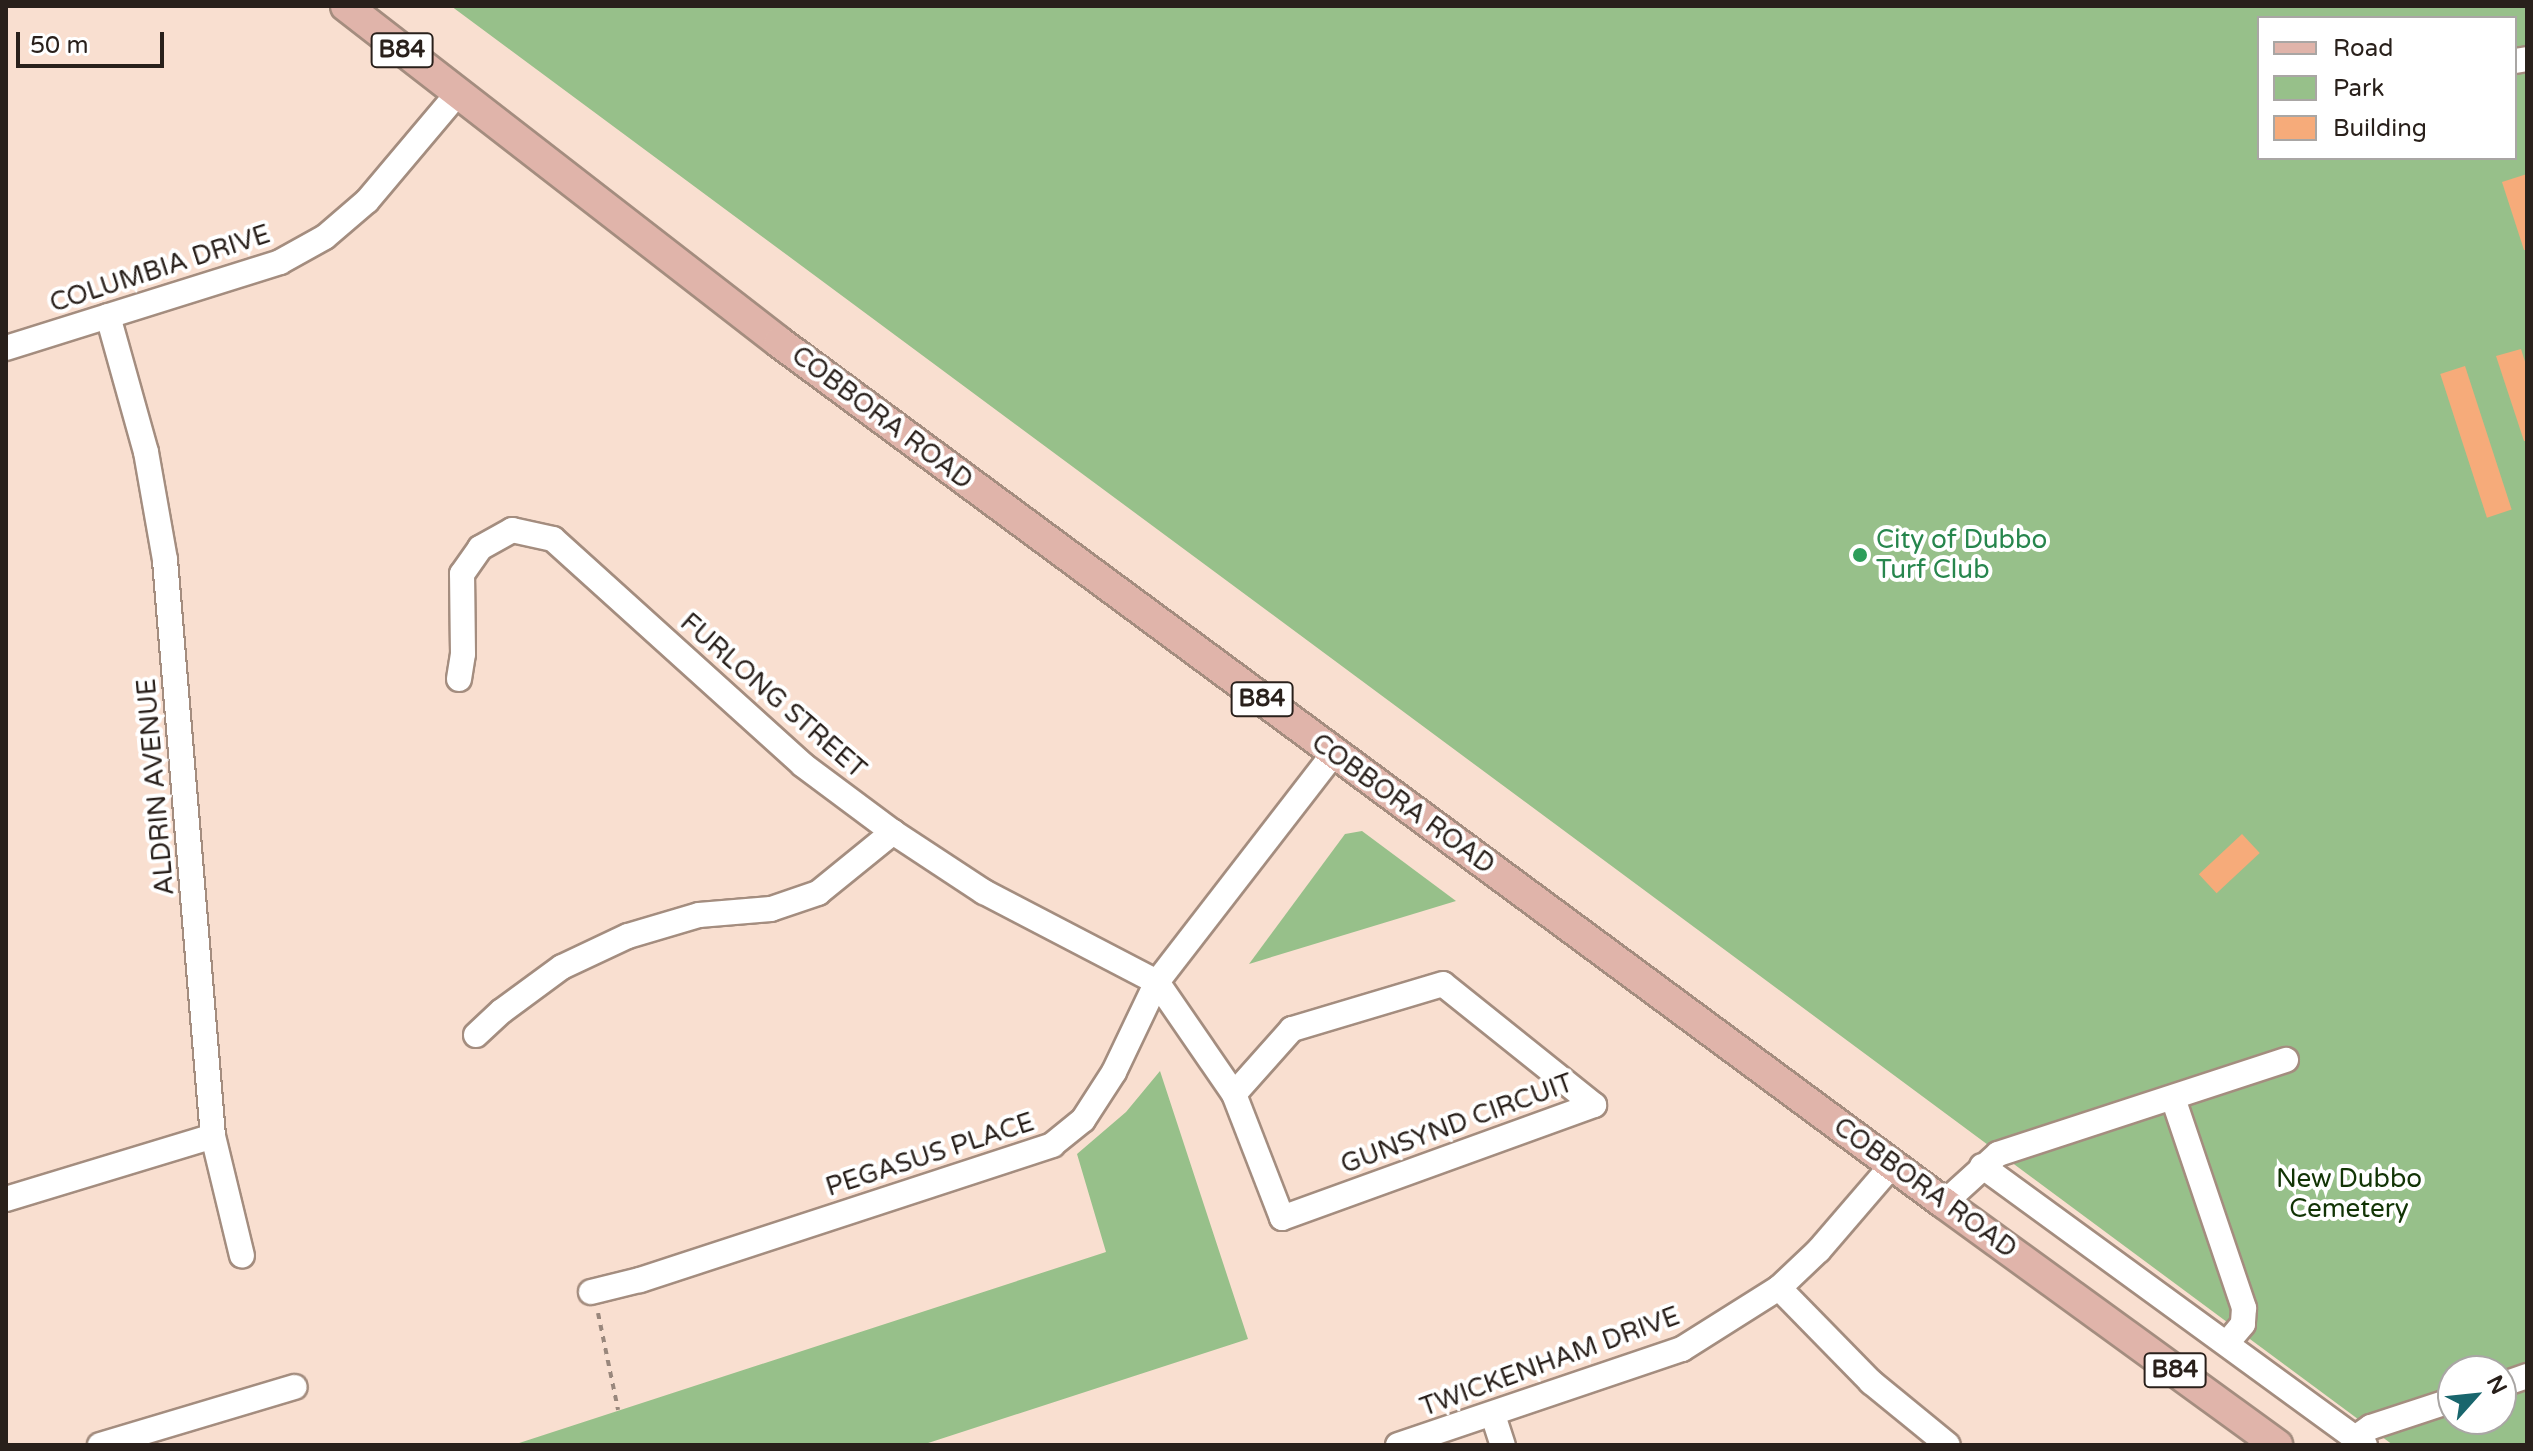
<!DOCTYPE html>
<style>
body{margin:0}
#map{position:relative;width:2533px;height:1451px;overflow:hidden;background:#f9dfd0;font-family:"Varela Round",sans-serif}
div>[style]{position:absolute}
.green>*{inset:0;background:#97c08a}
.building>*{inset:0;background:#f6ab7a;transform-origin:0 0}
.path>*{height:4px;margin-top:-2px;transform-origin:0;background:repeating-linear-gradient(90deg,#99877c 0 6px,transparent 0 12px)}
.roads{filter:drop-shadow(2px 0 #a48d7f) drop-shadow(-2px 0 #a48d7f) drop-shadow(0 2px #a48d7f) drop-shadow(0 -2px #a48d7f)}
.minor>*{height:24px;margin:-12px;padding:0 12px;transform-origin:12px;border-radius:12px;background:#fff}
.major>*{height:30px;margin:-15px;padding:0 15px;transform-origin:15px;border-radius:15px;background:#e0b4aa}
.dots>*{width:22px;height:22px;translate:-50% -50%;box-sizing:border-box;border:4px solid #fff;border-radius:50%}
span{translate:-50% -50%;white-space:nowrap;text-align:center;line-height:1.15;-webkit-text-stroke:8px #fff;paint-order:stroke}
.shield-label span{padding:2px 6px;background:#fff;border:2px solid;border-radius:6px;-webkit-text-stroke-width:0}
.shield-label{font-size:24px;color:#29201b;font-weight:700}
.street-label{font-size:26px;color:#29201b}
.leisure-label{font-size:26px;color:#27864d}
.left{translate:0 -50%;text-align:left}
.park-label{font-size:26px;color:#123405}
.frame{position:absolute;inset:0;border:8px solid #29201b;pointer-events:none}
.legend{position:absolute;left:2257px;top:16px;width:260px;height:144px;box-sizing:border-box;background:#fff;border:2px solid #a9a6a4;margin:0;padding:10px 14px;list-style:none;font-size:24px;color:#29201b}
.legend li{display:flex;align-items:center;gap:16px;height:40px}
.legend b{width:40px;border:2px solid #a9a6a4}
.north{position:absolute;left:2437px;top:1355px;width:80px;height:80px;box-sizing:border-box;background:#fff;border:2px solid #a9a6a4;border-radius:50%;rotate:63deg;font-size:22px;font-weight:700;line-height:32px;text-align:center;color:#29201b}
.north::after{content:'';display:block;margin:auto;width:28px;height:36px;background:#19666d;clip-path:polygon(50% 0,100% 100%,50% 72%,0 100%)}
.scale{position:absolute;left:16px;top:32px;width:148px;height:36px;box-sizing:border-box;border:4px solid #29201b;border-top:0;padding-left:10px;font-size:24px;line-height:28px;white-space:nowrap;color:#29201b;-webkit-text-stroke:6px #fff;paint-order:stroke}
</style>
<div id="map">
<div class="green">
<i style="clip-path:polygon(evenodd,451px 6px,2527px 6px,2527px 1445px,2393px 1445px,451px 6px,2259px 18px,2515px 18px,2515px 158px,2259px 158px,2259px 18px,451px 6px,2453px 1371px,2501px 1371px,2501px 1419px,2453px 1419px,2453px 1371px)"></i>
<i style="clip-path:polygon(1362px 831px,1456px 901px,1249px 964px,1345px 834px)"></i>
<i style="clip-path:polygon(1160px 1071px,1248px 1339px,922px 1445px,513px 1445px,1106px 1252px,1077px 1154px,1126px 1112px)"></i>
</div>
<div class="building">
<i style="clip-path:polygon(2527px 174px,2527px 250px,2524px 250px,2502px 182px)"></i>
<i style="clip-path:polygon(2521px 349px,2527px 368px,2527px 441px,2524px 441px,2496px 356px)"></i>
<i style="left:2465px;top:366px;width:151px;height:26px;rotate:72deg"></i>
<i style="left:2242px;top:834px;width:26px;height:59px;rotate:47deg"></i>
</div>
<div class="path">
<i style="left:598px;top:1313px;width:99px;rotate:78.3deg"></i>
</div>
<div class="roads">
<div class="minor">
<i style="left:2515px;top:61px;width:12px;rotate:-9deg"></i>
<i style="left:108px;top:316px;width:141px;rotate:74.4deg"></i>
<i style="left:146px;top:452px;width:110px;rotate:80deg"></i>
<i style="left:165px;top:560px;width:578px;rotate:85.24deg"></i>
<i style="left:213px;top:1136px;width:123px;rotate:76.4deg"></i>
<i style="left:6px;top:348px;width:287px;rotate:-17.4deg"></i>
<i style="left:280px;top:262px;width:51px;rotate:-29.1deg"></i>
<i style="left:325px;top:237px;width:55px;rotate:-40.6deg"></i>
<i style="left:367px;top:201px;width:140px;rotate:-49.9deg"></i>
<i style="left:459px;top:679px;width:25px;rotate:-81deg"></i>
<i style="left:463px;top:654px;width:80px;rotate:-90.7deg"></i>
<i style="left:462px;top:574px;width:32px;rotate:-55deg"></i>
<i style="left:480px;top:548px;width:37px;rotate:-29deg"></i>
<i style="left:512px;top:530px;width:42px;rotate:12.4deg"></i>
<i style="left:553px;top:539px;width:337px;rotate:42.1deg"></i>
<i style="left:803px;top:765px;width:112px;rotate:36.7deg"></i>
<i style="left:893px;top:832px;width:109px;rotate:33.4deg"></i>
<i style="left:984px;top:892px;width:195px;rotate:27.5deg"></i>
<i style="left:1157px;top:982px;width:136px;rotate:55.5deg"></i>
<i style="left:1234px;top:1094px;width:133px;rotate:68.8deg"></i>
<i style="left:1282px;top:1218px;width:332px;rotate:-19.9deg"></i>
<i style="left:1594px;top:1105px;width:193px;rotate:-141.3deg"></i>
<i style="left:1443px;top:984px;width:158px;rotate:163.4deg"></i>
<i style="left:1292px;top:1029px;width:87px;rotate:131.7deg"></i>
<i style="left:476px;top:1035px;width:35px;rotate:-43deg"></i>
<i style="left:502px;top:1011px;width:74px;rotate:-36.3deg"></i>
<i style="left:562px;top:967px;width:73px;rotate:-25.2deg"></i>
<i style="left:628px;top:936px;width:74px;rotate:-16.5deg"></i>
<i style="left:699px;top:915px;width:72px;rotate:-4.8deg"></i>
<i style="left:771px;top:909px;width:50px;rotate:-18.8deg"></i>
<i style="left:818px;top:893px;width:97px;rotate:-39.1deg"></i>
<i style="left:2173px;top:1098px;width:222px;rotate:71.3deg"></i>
<i style="left:2244px;top:1308px;width:16px;rotate:94deg"></i>
<i style="left:2243px;top:1324px;width:23px;rotate:130deg"></i>
<i style="left:1982px;top:1166px;width:474px;rotate:36.1deg"></i>
<i style="left:6px;top:1199px;width:216px;rotate:-16.9deg"></i>
<i style="left:1944px;top:1203px;width:73px;rotate:-42.2deg"></i>
<i style="left:1998px;top:1154px;width:303px;rotate:-18.1deg"></i>
<i style="left:1779px;top:1288px;width:132px;rotate:45.6deg"></i>
<i style="left:1871px;top:1382px;width:99px;rotate:39.3deg"></i>
<i style="left:591px;top:1292px;width:50px;rotate:-13.8deg"></i>
<i style="left:640px;top:1280px;width:434px;rotate:-18.1deg"></i>
<i style="left:1052px;top:1145px;width:40px;rotate:-39deg"></i>
<i style="left:1083px;top:1120px;width:57px;rotate:-57.1deg"></i>
<i style="left:1114px;top:1072px;width:100px;rotate:-64.5deg"></i>
<i style="left:1157px;top:982px;width:289px;rotate:-52.3deg"></i>
<i style="left:2501px;top:1385px;width:28px;rotate:-19deg"></i>
<i style="left:1493px;top:1415px;width:32px;rotate:72deg"></i>
<i style="left:2355px;top:1438px;width:19px;rotate:-35deg"></i>
<i style="left:2371px;top:1427px;width:86px;rotate:-18.2deg"></i>
<i style="left:100px;top:1445px;width:203px;rotate:-16.6deg"></i>
<i style="left:1398px;top:1445px;width:300px;rotate:-18.7deg"></i>
<i style="left:1682px;top:1349px;width:115px;rotate:-32.2deg"></i>
<i style="left:1779px;top:1288px;width:55px;rotate:-43.5deg"></i>
<i style="left:1819px;top:1250px;width:113px;rotate:-49.3deg"></i>
</div>
<div class="major">
<i style="left:346px;top:6px;width:548px;rotate:37.81deg"></i>
<i style="left:779px;top:342px;width:1449px;rotate:36.47deg"></i>
<i style="left:1944px;top:1203px;width:412px;rotate:36deg"></i>
</div>
</div>
<div class="dots">
<i style="left:1860px;top:555px;background:#2e9e5b"></i>
</div>
<div class="shield-label">
<span style="left:402px;top:50px">B84</span>
<span style="left:1262px;top:699px">B84</span>
<span style="left:2175px;top:1370px">B84</span>
</div>
<div class="street-label">
<span style="left:160px;top:269px;rotate:-18deg">COLUMBIA DRIVE</span>
<span style="left:882px;top:418px;rotate:37deg">COBBORA ROAD</span>
<span style="left:773px;top:696px;rotate:41deg">FURLONG STREET</span>
<span style="left:156px;top:787px;rotate:-95deg">ALDRIN AVENUE</span>
<span style="left:1403px;top:804px;rotate:36deg">COBBORA ROAD</span>
<span style="left:1457px;top:1124px;rotate:-20deg">GUNSYND CIRCUIT</span>
<span style="left:930px;top:1155px;rotate:-18deg">PEGASUS PLACE</span>
<span style="left:1925px;top:1188px;rotate:36deg">COBBORA ROAD</span>
<span style="left:1550px;top:1362px;rotate:-20deg">TWICKENHAM DRIVE</span>
</div>
<div class="leisure-label">
<span class="left" style="left:1876px;top:555px">City of Dubbo<br>Turf Club</span>
</div>
<div class="park-label">
<span style="left:2349px;top:1194px">New Dubbo<br>Cemetery</span>
</div>
<div class="frame"></div>
<ul class="legend">
<li><b style="height:10px;background:#e0b4aa"></b>Road</li>
<li><b style="height:22px;background:#97c08a"></b>Park</li>
<li><b style="height:22px;background:#f6ab7a"></b>Building</li>
</ul>
<div class="north">N</div>
<div class="scale">50 m</div>
</div>
